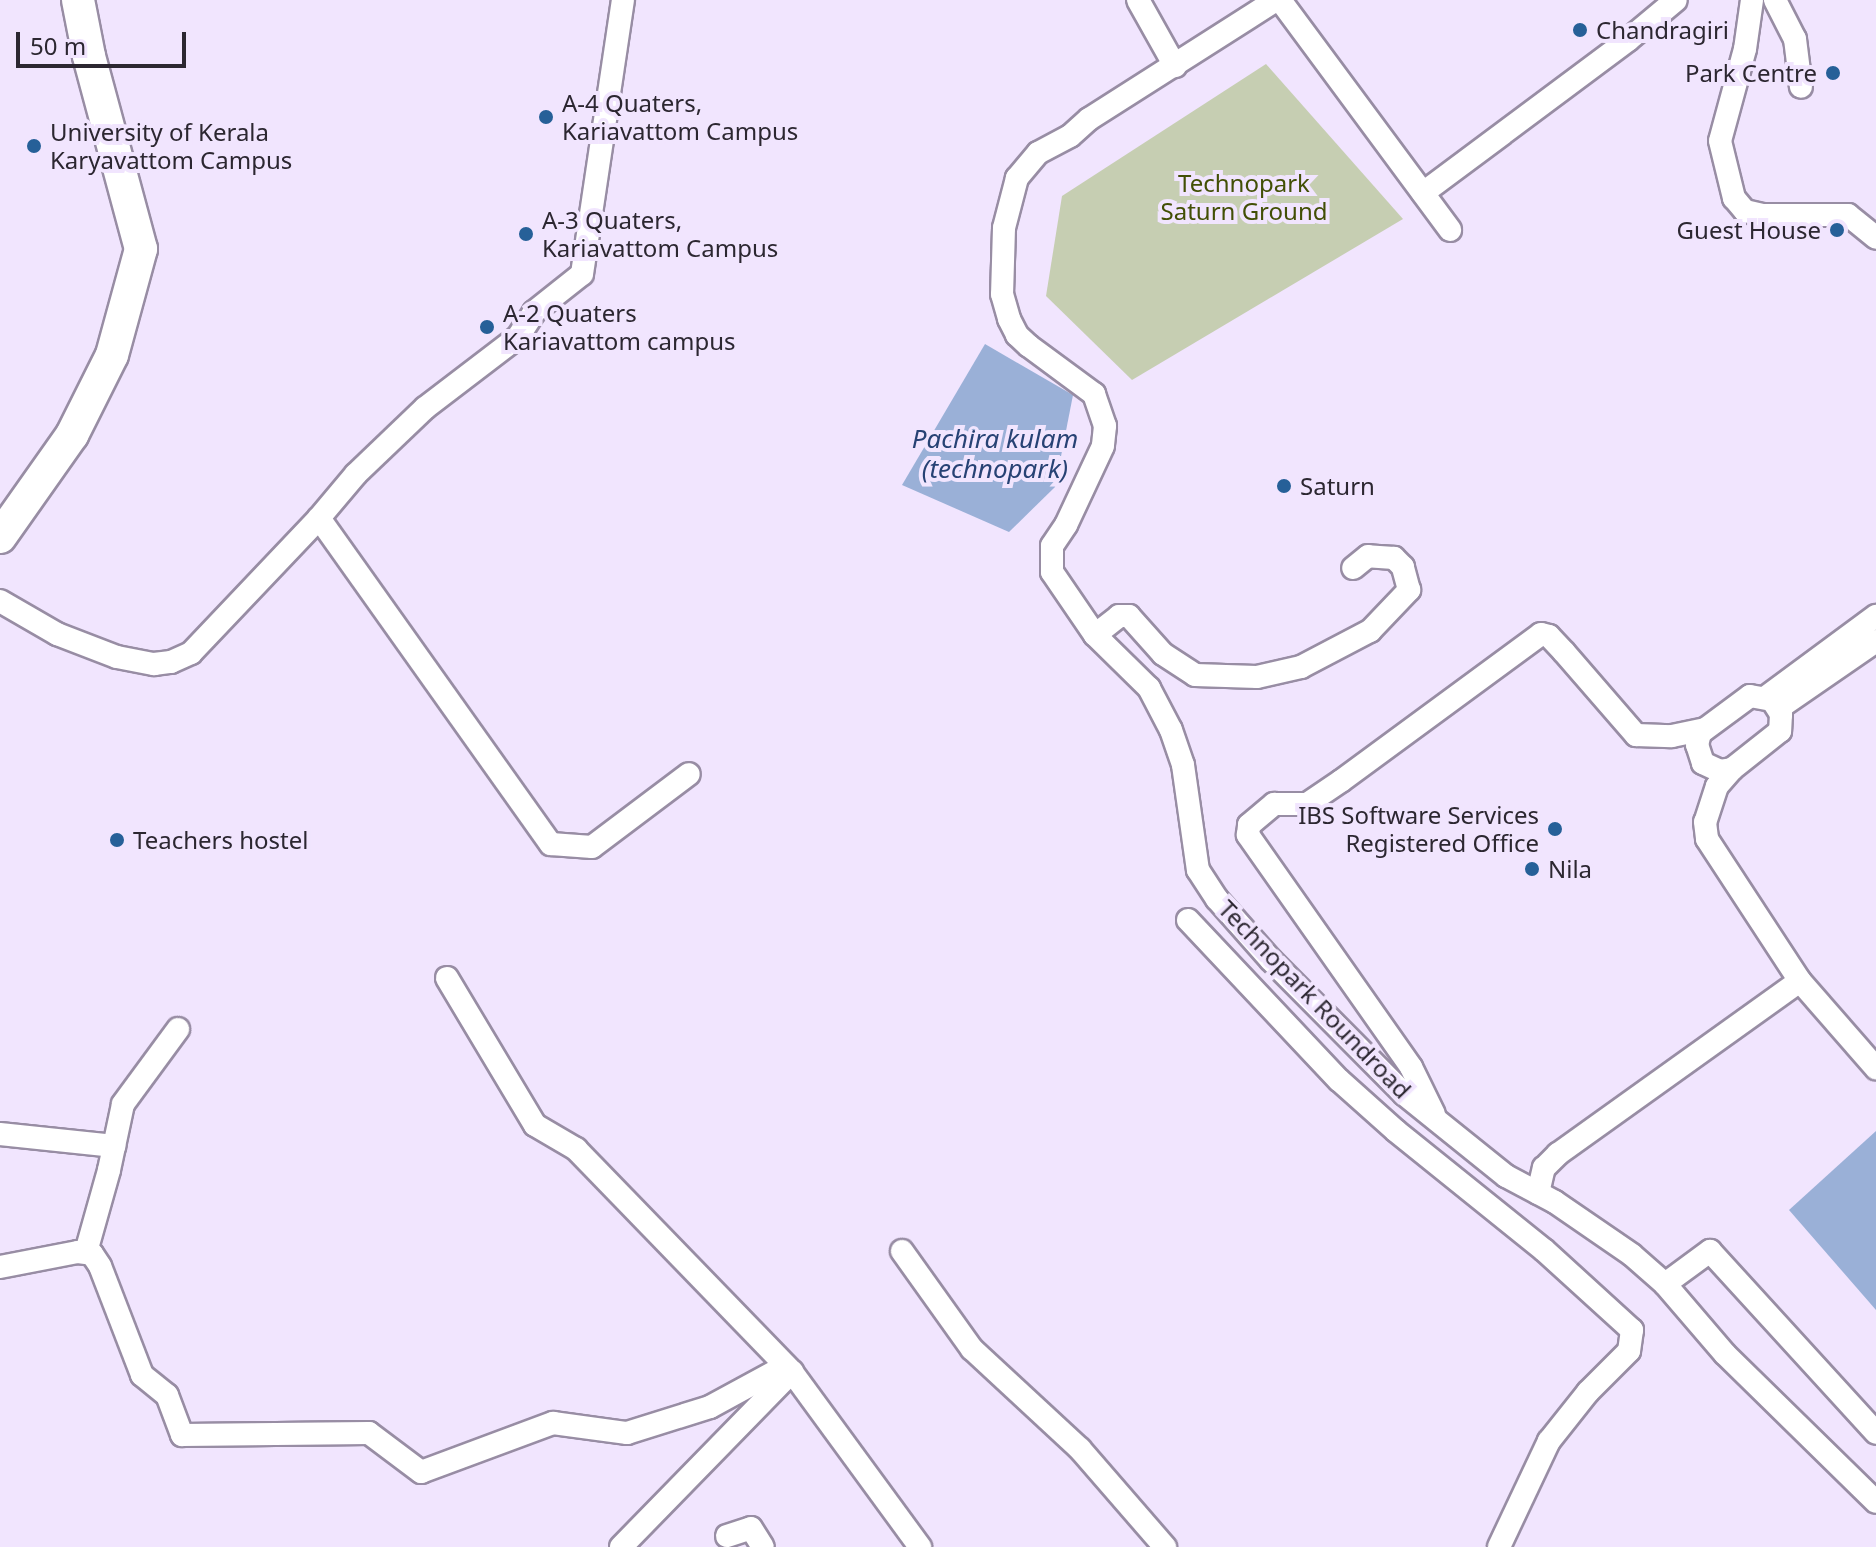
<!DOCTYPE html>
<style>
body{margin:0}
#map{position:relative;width:1876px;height:1547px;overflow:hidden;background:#f1e5fe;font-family:"Noto Sans",sans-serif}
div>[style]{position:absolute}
.green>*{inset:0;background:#c6ceb2}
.water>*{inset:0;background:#9ab0d7}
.roads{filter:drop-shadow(2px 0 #988da4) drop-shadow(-2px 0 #988da4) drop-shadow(0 2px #988da4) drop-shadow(0 -2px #988da4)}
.minor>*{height:22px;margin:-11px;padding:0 11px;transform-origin:11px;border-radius:11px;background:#fff}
.secondary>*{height:32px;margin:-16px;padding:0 16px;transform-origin:16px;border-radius:16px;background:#fff}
.dots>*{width:22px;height:22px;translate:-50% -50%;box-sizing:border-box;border:4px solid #f1e5fe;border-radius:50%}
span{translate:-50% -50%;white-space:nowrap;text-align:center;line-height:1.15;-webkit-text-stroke:8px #f1e5fe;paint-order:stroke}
.poi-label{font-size:24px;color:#2c2731}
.left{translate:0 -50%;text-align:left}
.right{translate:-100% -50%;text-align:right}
.park-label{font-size:24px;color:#424f06}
.street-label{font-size:24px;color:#2c2731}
.water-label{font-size:26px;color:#274274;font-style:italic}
.scale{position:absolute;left:16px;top:32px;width:170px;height:36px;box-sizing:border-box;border:4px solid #2c2731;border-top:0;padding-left:10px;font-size:24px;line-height:28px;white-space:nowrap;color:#2c2731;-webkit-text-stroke:6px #f1e5fe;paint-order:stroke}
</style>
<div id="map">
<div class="green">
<i style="clip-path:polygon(1266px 64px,1403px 219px,1132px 380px,1046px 296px,1062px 196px)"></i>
</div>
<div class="water">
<i style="clip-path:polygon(985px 344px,1073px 395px,1055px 487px,1009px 532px,902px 485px)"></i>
<i style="clip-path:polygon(1876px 1131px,1876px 1310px,1789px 1210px)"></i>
</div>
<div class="roads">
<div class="minor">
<i style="left:1138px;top:0;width:76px;rotate:60.7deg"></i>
<i style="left:1276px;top:0;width:222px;rotate:147.5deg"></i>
<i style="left:1089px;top:119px;width:25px;rotate:138deg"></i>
<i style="left:1070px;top:136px;width:36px;rotate:152deg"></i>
<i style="left:1038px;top:153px;width:33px;rotate:130deg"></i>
<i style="left:1017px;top:178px;width:52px;rotate:104.6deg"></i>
<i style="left:1004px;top:228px;width:66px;rotate:91.7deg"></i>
<i style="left:1002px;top:294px;width:26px;rotate:74deg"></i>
<i style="left:1009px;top:319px;width:18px;rotate:63deg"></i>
<i style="left:1017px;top:335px;width:16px;rotate:43deg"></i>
<i style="left:1029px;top:346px;width:81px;rotate:36.4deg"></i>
<i style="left:1094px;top:394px;width:34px;rotate:71deg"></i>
<i style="left:1105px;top:426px;width:20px;rotate:96deg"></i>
<i style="left:1103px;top:446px;width:87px;rotate:115.1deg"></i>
<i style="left:1066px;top:525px;width:25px;rotate:124deg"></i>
<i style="left:1052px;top:546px;width:26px;rotate:90deg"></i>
<i style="left:1052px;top:572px;width:76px;rotate:55.7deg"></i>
<i style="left:1095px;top:635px;width:76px;rotate:44.5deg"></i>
<i style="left:1149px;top:688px;width:47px;rotate:62.4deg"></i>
<i style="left:1171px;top:730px;width:37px;rotate:71deg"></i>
<i style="left:1183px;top:765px;width:106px;rotate:81.9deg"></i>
<i style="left:1198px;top:870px;width:35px;rotate:57deg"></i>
<i style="left:1217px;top:899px;width:81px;rotate:48.5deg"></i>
<i style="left:1271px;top:960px;width:189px;rotate:45.2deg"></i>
<i style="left:1404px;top:1094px;width:131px;rotate:38.8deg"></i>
<i style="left:1506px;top:1176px;width:55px;rotate:28deg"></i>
<i style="left:1555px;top:1202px;width:93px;rotate:34.5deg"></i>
<i style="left:1632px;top:1255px;width:44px;rotate:41.3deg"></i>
<i style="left:1665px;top:1284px;width:92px;rotate:49.4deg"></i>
<i style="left:1725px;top:1354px;width:211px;rotate:44.4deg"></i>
<i style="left:1280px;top:0;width:286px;rotate:53.5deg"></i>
<i style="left:1752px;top:0;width:49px;rotate:98.1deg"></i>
<i style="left:1745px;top:49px;width:95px;rotate:105.2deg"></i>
<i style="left:1720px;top:141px;width:59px;rotate:76.2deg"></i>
<i style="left:1734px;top:198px;width:17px;rotate:50deg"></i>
<i style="left:1745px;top:211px;width:18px;rotate:13deg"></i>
<i style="left:1763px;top:215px;width:85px"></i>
<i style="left:1848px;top:215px;width:36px;rotate:39deg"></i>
<i style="left:1775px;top:0;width:44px;rotate:62.9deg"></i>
<i style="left:1795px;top:39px;width:48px;rotate:82.9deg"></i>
<i style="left:1423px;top:193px;width:256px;rotate:-36.7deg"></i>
<i style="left:1628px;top:40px;width:62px;rotate:-39.8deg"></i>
<i style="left:319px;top:518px;width:400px;rotate:54.6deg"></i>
<i style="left:551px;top:844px;width:41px;rotate:4.2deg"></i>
<i style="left:592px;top:847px;width:121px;rotate:-37deg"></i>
<i style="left:0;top:601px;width:66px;rotate:30.1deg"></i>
<i style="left:57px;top:634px;width:64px;rotate:21deg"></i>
<i style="left:117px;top:657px;width:38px;rotate:11deg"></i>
<i style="left:154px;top:664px;width:17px;rotate:-7deg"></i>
<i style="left:171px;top:662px;width:22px;rotate:-24deg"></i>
<i style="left:191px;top:653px;width:186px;rotate:-46.5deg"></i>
<i style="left:319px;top:518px;width:57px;rotate:-49.9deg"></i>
<i style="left:356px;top:474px;width:95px;rotate:-43.7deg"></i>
<i style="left:425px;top:408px;width:117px;rotate:-37.4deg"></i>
<i style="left:518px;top:337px;width:30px;rotate:-57deg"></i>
<i style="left:534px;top:312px;width:61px;rotate:-38.4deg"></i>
<i style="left:582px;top:274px;width:277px;rotate:-81.5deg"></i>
<i style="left:1095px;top:635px;width:31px;rotate:-38deg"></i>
<i style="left:1119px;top:616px;width:10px"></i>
<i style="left:1129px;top:616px;width:51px;rotate:48.2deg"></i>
<i style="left:1163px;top:654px;width:38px;rotate:33deg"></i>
<i style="left:1195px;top:675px;width:62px;rotate:1.8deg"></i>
<i style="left:1257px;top:677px;width:45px;rotate:-12.8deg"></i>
<i style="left:1301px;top:667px;width:78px;rotate:-27.6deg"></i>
<i style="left:1370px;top:631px;width:57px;rotate:-46.4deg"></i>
<i style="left:1409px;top:590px;width:24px;rotate:-105deg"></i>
<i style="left:1403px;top:567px;width:13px;rotate:-135deg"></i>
<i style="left:1394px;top:558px;width:26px;rotate:-176deg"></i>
<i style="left:1368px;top:556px;width:19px;rotate:141deg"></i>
<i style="left:1766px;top:697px;width:137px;rotate:-36.4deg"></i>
<i style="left:1779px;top:708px;width:118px;rotate:-34.6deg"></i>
<i style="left:1732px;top:769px;width:12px;rotate:171deg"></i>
<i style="left:1720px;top:771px;width:19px;rotate:-155deg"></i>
<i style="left:1703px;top:763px;width:19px;rotate:-108deg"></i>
<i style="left:1697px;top:745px;width:12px;rotate:-76deg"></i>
<i style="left:1700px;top:733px;width:62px;rotate:-36.5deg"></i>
<i style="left:1750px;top:696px;width:22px;rotate:10deg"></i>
<i style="left:1772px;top:700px;width:17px;rotate:57deg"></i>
<i style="left:1781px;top:714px;width:17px;rotate:93deg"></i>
<i style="left:1780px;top:731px;width:61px;rotate:141.6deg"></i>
<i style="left:1732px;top:769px;width:23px;rotate:131deg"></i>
<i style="left:1717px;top:786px;width:38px;rotate:108deg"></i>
<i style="left:1705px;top:822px;width:17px;rotate:83deg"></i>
<i style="left:1707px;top:839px;width:170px;rotate:56.8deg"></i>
<i style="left:1800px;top:981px;width:116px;rotate:48.9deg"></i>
<i style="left:1188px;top:920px;width:220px;rotate:46.7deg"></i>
<i style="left:1339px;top:1080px;width:76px;rotate:41.8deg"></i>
<i style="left:1396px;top:1131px;width:190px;rotate:38.8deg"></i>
<i style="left:1544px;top:1250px;width:119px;rotate:42.3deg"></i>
<i style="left:1632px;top:1330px;width:21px;rotate:98deg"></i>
<i style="left:1629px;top:1351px;width:58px;rotate:135deg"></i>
<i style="left:1588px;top:1392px;width:63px;rotate:128.5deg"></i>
<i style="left:1549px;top:1441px;width:117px;rotate:115.3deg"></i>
<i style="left:447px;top:978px;width:171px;rotate:59.1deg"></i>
<i style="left:535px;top:1125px;width:48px;rotate:30.3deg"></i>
<i style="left:576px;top:1149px;width:310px;rotate:45.9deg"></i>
<i style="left:792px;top:1372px;width:217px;rotate:53.8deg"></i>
<i style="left:1434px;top:1114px;width:52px;rotate:-116.1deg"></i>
<i style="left:1411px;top:1067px;width:284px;rotate:-125.1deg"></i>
<i style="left:1248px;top:835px;width:10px;rotate:-84deg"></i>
<i style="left:1249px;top:825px;width:33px;rotate:-40deg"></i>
<i style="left:1274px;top:804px;width:33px"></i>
<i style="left:1307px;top:804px;width:41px;rotate:-34.1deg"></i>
<i style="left:1341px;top:781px;width:248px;rotate:-36.3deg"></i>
<i style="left:1541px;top:634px;width:8px;rotate:14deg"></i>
<i style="left:1549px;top:636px;width:22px;rotate:47deg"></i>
<i style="left:1564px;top:652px;width:110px;rotate:49.1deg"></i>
<i style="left:1636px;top:735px;width:36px;rotate:2deg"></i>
<i style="left:1672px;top:736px;width:33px;rotate:-12deg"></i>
<i style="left:0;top:1134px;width:115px;rotate:6deg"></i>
<i style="left:1538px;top:1193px;width:26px;rotate:-77deg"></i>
<i style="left:1544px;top:1168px;width:20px;rotate:-45deg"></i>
<i style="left:1558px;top:1154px;width:297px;rotate:-35.6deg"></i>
<i style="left:902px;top:1251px;width:120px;rotate:54.5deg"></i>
<i style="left:972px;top:1349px;width:147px;rotate:42.8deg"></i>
<i style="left:1080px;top:1449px;width:130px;rotate:49.1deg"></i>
<i style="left:86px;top:1252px;width:85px;rotate:-74.3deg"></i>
<i style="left:109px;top:1170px;width:67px;rotate:-78deg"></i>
<i style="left:123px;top:1104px;width:93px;rotate:-53.7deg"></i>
<i style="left:0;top:1267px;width:79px;rotate:-10.9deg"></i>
<i style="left:78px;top:1252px;width:14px;rotate:8deg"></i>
<i style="left:92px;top:1254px;width:14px;rotate:56deg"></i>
<i style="left:100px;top:1266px;width:117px;rotate:68.9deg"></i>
<i style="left:142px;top:1375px;width:32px;rotate:39deg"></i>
<i style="left:167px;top:1395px;width:43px;rotate:69.4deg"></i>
<i style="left:182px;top:1435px;width:187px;rotate:-0.6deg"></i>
<i style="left:369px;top:1433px;width:65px;rotate:36.9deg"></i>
<i style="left:421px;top:1472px;width:141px;rotate:-20.4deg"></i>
<i style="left:553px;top:1423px;width:75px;rotate:7.7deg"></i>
<i style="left:627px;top:1433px;width:87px;rotate:-17.4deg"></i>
<i style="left:710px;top:1407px;width:75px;rotate:-28.6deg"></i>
<i style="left:776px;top:1371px;width:16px;rotate:4deg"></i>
<i style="left:1665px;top:1284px;width:56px;rotate:-36.3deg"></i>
<i style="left:1710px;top:1251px;width:246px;rotate:47.6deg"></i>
<i style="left:727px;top:1536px;width:25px;rotate:-18deg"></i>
<i style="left:751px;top:1528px;width:22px;rotate:58deg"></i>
<i style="left:621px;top:1547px;width:245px;rotate:-45.7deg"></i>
</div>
<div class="secondary">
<i style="left:0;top:537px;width:125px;rotate:-54.8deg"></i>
<i style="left:72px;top:435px;width:89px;rotate:-63.4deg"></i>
<i style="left:112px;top:355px;width:110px;rotate:-74.7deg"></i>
<i style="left:141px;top:249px;width:200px;rotate:-105.1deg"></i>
<i style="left:89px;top:56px;width:57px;rotate:-101.1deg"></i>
</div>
</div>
<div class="dots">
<i style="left:1580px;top:30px;background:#266098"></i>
<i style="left:1833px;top:73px;background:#266098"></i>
<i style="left:546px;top:117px;background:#266098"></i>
<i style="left:34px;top:146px;background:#266098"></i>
<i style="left:1837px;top:230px;background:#266098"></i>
<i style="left:526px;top:234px;background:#266098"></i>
<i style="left:487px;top:327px;background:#266098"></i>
<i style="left:1284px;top:486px;background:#266098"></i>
<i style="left:1555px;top:829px;background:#266098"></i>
<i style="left:117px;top:840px;background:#266098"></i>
<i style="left:1532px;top:869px;background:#266098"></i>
</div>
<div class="poi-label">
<span class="left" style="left:1596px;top:30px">Chandragiri</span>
<span class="right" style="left:1817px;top:73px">Park Centre</span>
<span class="left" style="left:562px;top:117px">A-4 Quaters,<br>Kariavattom Campus</span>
<span class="left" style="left:50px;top:146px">University of Kerala<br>Karyavattom Campus</span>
<span class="left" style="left:542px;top:234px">A-3 Quaters,<br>Kariavattom Campus</span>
<span class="right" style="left:1821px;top:230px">Guest House</span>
<span class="left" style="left:503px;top:327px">A-2 Quaters<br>Kariavattom campus</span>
<span class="left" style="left:1300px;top:486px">Saturn</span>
<span class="right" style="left:1539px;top:829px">IBS Software Services<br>Registered Office</span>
<span class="left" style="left:133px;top:840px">Teachers hostel</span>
<span class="left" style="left:1548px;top:869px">Nila</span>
</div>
<div class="park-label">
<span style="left:1244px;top:197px">Technopark<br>Saturn Ground</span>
</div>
<div class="street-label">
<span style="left:1315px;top:999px;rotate:46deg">Technopark Roundroad</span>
</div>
<div class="water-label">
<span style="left:995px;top:454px">Pachira kulam<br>(technopark)</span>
</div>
<div class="scale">50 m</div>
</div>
